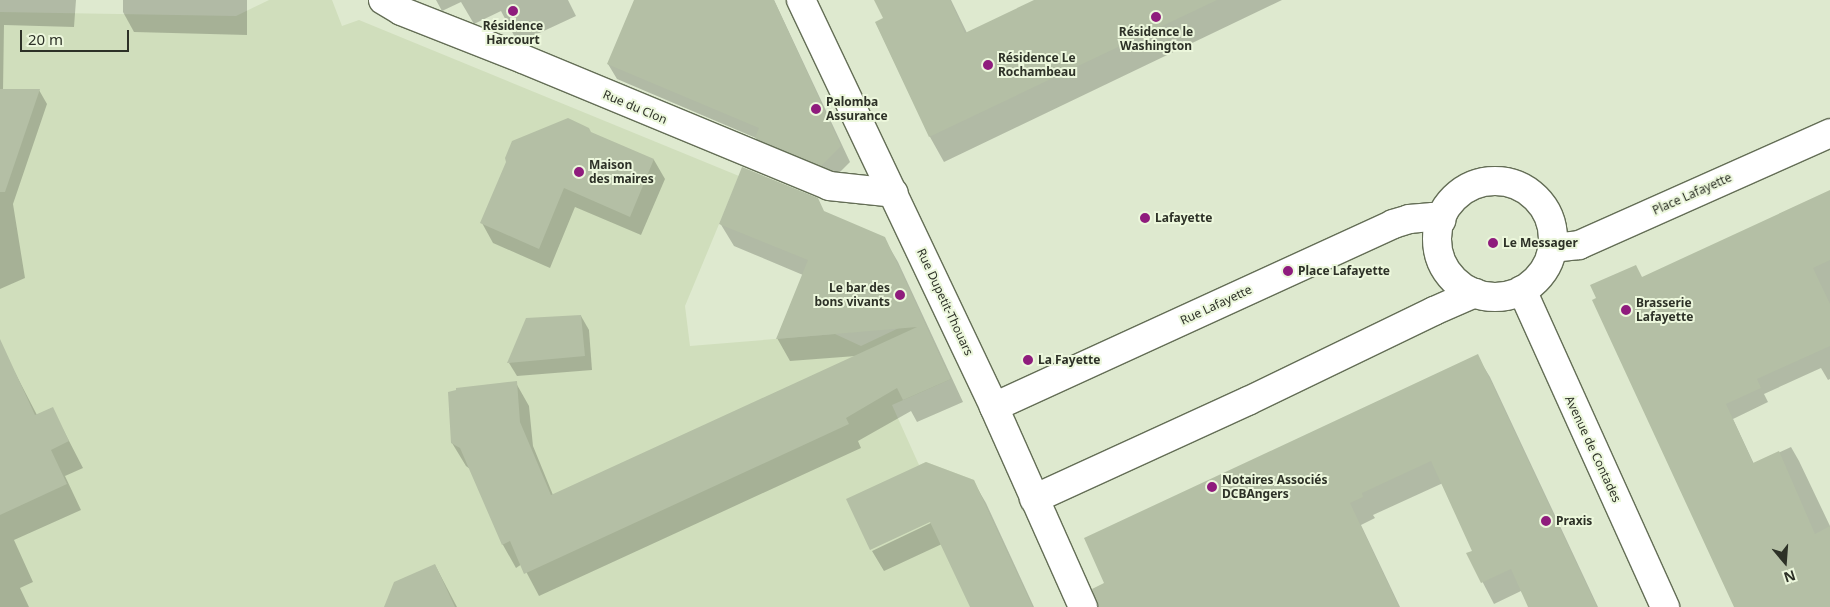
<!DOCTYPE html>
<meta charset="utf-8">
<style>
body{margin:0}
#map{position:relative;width:1830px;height:607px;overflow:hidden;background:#dee9cf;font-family:"Noto Sans",sans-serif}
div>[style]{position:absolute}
.built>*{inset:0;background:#d0debc}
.shadow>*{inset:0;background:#0003}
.building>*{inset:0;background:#b4bfa5}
.roads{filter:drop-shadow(1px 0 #646e56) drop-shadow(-1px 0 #646e56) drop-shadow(0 1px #646e56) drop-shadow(0 -1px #646e56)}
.minor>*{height:28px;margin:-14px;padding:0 14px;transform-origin:14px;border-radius:14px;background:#fff}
.minor>.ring{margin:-14px;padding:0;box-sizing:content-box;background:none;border:28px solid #fff;border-radius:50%}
.dots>*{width:14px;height:14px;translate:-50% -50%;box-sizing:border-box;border:2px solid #ecf7dc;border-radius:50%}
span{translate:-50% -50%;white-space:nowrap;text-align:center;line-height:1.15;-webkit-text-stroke:4px #ecf7dc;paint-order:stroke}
.poi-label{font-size:12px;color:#2d3127;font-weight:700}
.left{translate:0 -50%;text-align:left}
.right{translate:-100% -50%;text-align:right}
.street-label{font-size:12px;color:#2d3127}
.north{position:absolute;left:1760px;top:537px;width:50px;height:50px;-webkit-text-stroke:4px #ecf7dc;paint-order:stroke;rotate:162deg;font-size:14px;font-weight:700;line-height:20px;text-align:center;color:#2d3127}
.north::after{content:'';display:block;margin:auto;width:18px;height:22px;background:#2d3127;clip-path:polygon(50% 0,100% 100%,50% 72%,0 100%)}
.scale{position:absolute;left:20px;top:30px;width:109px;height:22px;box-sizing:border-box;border:2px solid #2d3127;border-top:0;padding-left:6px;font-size:15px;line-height:18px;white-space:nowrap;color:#2d3127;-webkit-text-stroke:4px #ecf7dc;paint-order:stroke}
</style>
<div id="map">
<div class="built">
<i style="clip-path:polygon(269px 0,332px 0,342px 26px,359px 20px,739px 176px,685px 306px,690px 346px,835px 334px,861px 346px,922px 317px,951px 379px,892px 405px,919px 465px,926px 462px,974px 480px,1033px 607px,0 607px,0 12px,236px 16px)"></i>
</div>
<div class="shadow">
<i style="clip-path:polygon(0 0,76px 0,74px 27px,4px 25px,3px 91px,39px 90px,47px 104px,13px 204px,25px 278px,0 289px)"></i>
<i style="clip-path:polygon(123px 0,247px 0,247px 35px,134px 32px,123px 12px)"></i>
<i style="clip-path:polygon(436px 0,568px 0,576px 16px,518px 43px,501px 11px,474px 24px,461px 2px,442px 11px)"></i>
<i style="clip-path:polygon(645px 0,774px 0,850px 162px,831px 181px,765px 154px,756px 138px,617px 79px,608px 64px)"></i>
<i style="clip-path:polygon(876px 0,951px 0,967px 33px,1037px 0,1282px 0,944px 162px,930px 137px,876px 23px,885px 19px)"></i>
<i style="clip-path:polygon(591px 133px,654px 160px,665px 179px,641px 235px,575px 207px,550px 268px,493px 243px,482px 223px,508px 162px)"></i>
<i style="clip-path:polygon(1830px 191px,1830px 379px,1828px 380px,1821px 368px,1764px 394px,1768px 402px,1733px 419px,1754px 464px,1791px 447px,1799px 461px,1830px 526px,1830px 607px,1736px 607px,1642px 279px)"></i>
<i style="clip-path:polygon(825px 213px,884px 238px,898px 262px,963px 402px,917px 422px,911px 411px,858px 441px,861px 448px,539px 596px,522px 564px,516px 568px,503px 545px,470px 469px,466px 466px,452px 443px,516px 383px,529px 406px,533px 446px,553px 495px,856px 356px,790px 361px,777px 338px,803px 275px,734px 246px,720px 223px)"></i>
<i style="clip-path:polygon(581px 316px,589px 330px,592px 370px,517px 376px,509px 363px)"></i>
<i style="clip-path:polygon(1477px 356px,1490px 377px,1598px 607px,1530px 607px,1521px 591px,1494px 604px,1468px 554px,1473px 551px,1443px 483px,1373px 515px,1375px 518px,1361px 525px,1400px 607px,1099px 607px,1106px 583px)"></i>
<i style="clip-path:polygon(9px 361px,37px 415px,52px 408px,83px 468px,65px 476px,81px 510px,14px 540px,33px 582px,20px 588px,29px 607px,0 607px,0 366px)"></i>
<i style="clip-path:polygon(973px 481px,986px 503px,1034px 607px,971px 607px,942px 544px,884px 571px,872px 551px,937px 520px)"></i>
<i style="clip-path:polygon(435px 565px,457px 607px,385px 607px)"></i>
</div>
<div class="building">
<i style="clip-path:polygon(634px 0,774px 0,841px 146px,821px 166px,755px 138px,759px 128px,607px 64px)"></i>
<i style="clip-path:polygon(874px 0,950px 0,965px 33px,1034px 0,1217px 0,929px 137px,875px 22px,883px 18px)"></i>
<i style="clip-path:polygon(0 89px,40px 89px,5px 192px,0 192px)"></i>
<i style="clip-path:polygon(568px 118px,589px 128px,591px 132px,654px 159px,630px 217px,564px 188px,539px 249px,480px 223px,506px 162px,505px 158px,512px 141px)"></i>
<i style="clip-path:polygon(742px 167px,818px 198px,824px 211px,885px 237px,951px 379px,903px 400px,897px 388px,846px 418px,849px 424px,524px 574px,510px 541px,502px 545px,460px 448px,451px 443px,448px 392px,456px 390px,456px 388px,517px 381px,520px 422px,551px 495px,917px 327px,776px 339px,808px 260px,719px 224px)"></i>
<i style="clip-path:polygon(1830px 190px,1830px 260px,1813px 268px,1830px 304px,1830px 346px,1757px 379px,1761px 388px,1726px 404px,1753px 463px,1779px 451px,1815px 534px,1830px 526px,1830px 607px,1734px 607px,1592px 300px,1596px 298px,1590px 285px,1636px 265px,1642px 277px)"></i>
<i style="clip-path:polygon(581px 315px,585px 356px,507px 363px,526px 318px)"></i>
<i style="clip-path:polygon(0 339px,35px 415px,53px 407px,69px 441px,51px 450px,67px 484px,0 515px)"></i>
<i style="clip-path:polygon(1478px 354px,1597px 607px,1528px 607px,1511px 569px,1481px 583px,1466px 553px,1472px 551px,1431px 461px,1362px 493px,1363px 497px,1350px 503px,1399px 607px,1098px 607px,1092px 589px,1104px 583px,1084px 538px)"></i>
<i style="clip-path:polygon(926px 462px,974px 480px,1033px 607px,970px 607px,930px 522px,870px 550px,846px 499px)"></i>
<i style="clip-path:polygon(435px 564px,455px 607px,384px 607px,394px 582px)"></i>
</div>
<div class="roads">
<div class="minor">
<i style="left:383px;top:0;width:21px;rotate:31deg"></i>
<i style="left:401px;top:11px;width:131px;rotate:21.5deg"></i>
<i style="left:523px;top:59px;width:331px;rotate:22.5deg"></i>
<i style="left:829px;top:186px;width:65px;rotate:6.1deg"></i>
<i style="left:801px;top:0;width:450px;rotate:64.6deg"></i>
<i style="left:994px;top:407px;width:219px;rotate:66deg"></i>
<i class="ring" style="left:1437px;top:181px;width:88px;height:88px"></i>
<i style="left:1552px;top:248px;width:27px;rotate:-6deg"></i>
<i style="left:1579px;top:245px;width:275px;rotate:-24deg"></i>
<i style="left:1522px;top:290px;width:348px;rotate:65.7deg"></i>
<i style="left:994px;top:407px;width:439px;rotate:-24.6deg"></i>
<i style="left:1393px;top:224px;width:17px;rotate:-17deg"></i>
<i style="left:1409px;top:219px;width:24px;rotate:-5deg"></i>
<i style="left:1433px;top:217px;width:9px;rotate:21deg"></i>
<i style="left:1034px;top:499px;width:235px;rotate:-24.6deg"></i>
<i style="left:1248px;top:401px;width:207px;rotate:-25.8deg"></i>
<i style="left:1434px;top:311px;width:45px;rotate:-23.7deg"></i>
</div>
</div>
<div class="dots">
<i style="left:513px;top:11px;background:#8f1c7d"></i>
<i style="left:1156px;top:17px;background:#8f1c7d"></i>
<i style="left:988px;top:65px;background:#8f1c7d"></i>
<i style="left:816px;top:109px;background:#8f1c7d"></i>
<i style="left:579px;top:172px;background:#8f1c7d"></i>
<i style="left:1145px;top:218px;background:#8f1c7d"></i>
<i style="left:1493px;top:243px;background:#8f1c7d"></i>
<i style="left:1288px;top:271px;background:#8f1c7d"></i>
<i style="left:900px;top:295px;background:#8f1c7d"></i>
<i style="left:1626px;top:310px;background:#8f1c7d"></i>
<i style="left:1028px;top:360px;background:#8f1c7d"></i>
<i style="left:1212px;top:487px;background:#8f1c7d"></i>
<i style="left:1546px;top:521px;background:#8f1c7d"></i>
</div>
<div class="poi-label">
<span style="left:513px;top:33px">Résidence<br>Harcourt</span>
<span style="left:1156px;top:39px">Résidence le<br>Washington</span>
<span class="left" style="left:998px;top:65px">Résidence Le<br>Rochambeau</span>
<span class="left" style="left:826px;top:109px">Palomba<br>Assurance</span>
<span class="left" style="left:589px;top:172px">Maison<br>des maires</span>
<span class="left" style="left:1155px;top:218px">Lafayette</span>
<span class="left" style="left:1503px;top:243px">Le Messager</span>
<span class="left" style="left:1298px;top:271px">Place Lafayette</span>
<span class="right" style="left:890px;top:295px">Le bar des<br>bons vivants</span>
<span class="left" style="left:1636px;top:310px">Brasserie<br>Lafayette</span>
<span class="left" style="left:1038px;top:360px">La Fayette</span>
<span class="left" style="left:1222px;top:487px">Notaires Associés<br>DCBAngers</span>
<span class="left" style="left:1556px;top:521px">Praxis</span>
</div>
<div class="street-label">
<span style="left:635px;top:107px;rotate:23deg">Rue du Clon</span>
<span style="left:1692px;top:194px;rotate:-24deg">Place Lafayette</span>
<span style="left:945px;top:302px;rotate:65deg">Rue Dupetit-Thouars</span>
<span style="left:1216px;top:305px;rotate:-25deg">Rue Lafayette</span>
<span style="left:1593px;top:449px;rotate:65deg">Avenue de Contades</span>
</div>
<div class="north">N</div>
<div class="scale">20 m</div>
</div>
